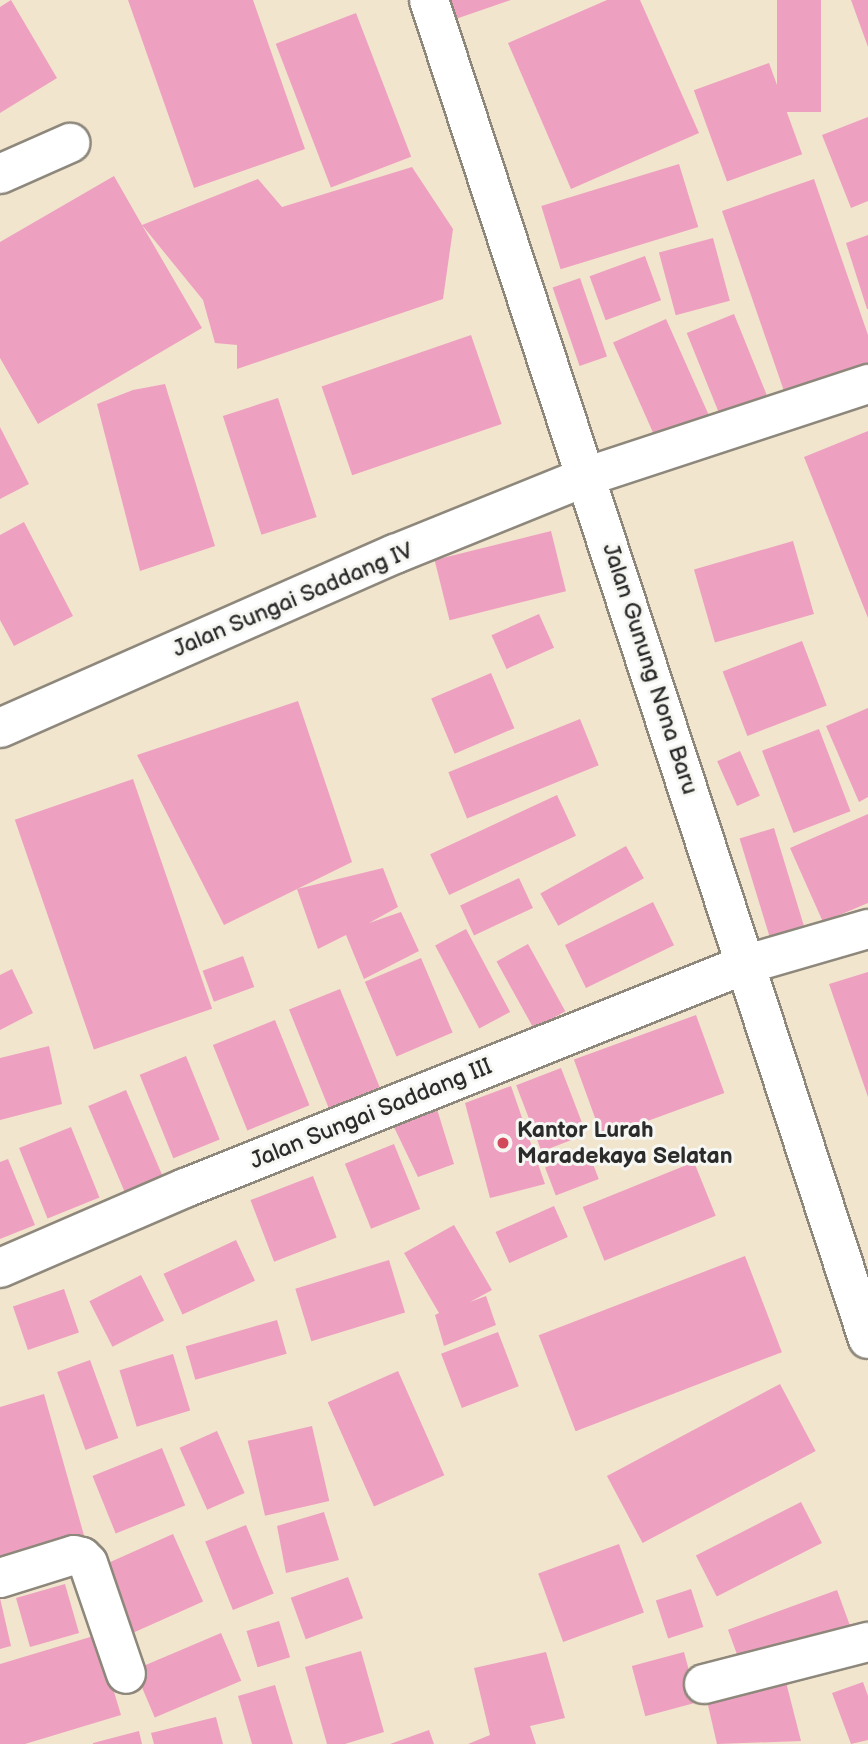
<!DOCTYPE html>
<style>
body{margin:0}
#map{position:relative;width:868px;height:1744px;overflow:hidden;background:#f2e5ce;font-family:"Balsamiq Sans",sans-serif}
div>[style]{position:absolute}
.building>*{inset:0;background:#eea0c0;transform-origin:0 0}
.roads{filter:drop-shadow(2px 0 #8e887c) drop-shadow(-2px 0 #8e887c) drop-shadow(0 2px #8e887c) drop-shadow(0 -2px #8e887c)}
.street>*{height:38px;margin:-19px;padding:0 19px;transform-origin:19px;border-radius:19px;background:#fff}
.dots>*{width:19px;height:19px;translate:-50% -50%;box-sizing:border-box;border:4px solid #f6f6f2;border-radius:50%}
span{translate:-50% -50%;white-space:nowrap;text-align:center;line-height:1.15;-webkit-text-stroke:6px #f6f6f2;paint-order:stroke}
.street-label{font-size:23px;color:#2b2b2b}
.poi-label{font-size:23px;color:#2b2b2b;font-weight:700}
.left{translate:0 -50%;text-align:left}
</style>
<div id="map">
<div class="building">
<i style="clip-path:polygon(11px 0,57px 78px,0 113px,0 7px)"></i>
<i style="clip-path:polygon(128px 0,253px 0,305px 149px,194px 188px)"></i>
<i style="clip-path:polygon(439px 0,511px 0,447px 22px)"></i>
<i style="clip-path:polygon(607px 0,640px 0,699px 133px,571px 189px,508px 43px)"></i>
<i style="left:777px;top:0;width:44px;height:112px"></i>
<i style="clip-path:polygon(851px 0,868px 0,868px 47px)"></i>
<i style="left:356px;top:13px;width:154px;height:86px;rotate:69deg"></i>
<i style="left:769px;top:63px;width:97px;height:80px;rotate:70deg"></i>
<i style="clip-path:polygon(868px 117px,868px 201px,851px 208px,822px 135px)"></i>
<i style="left:679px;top:164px;width:66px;height:144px;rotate:73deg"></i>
<i style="clip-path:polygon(412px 167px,453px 229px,443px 299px,237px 369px,237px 345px,215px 343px,203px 300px,142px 225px,202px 328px,38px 424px,0 358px,0 242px,114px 176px,142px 225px,258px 179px,282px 207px)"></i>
<i style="clip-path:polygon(814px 179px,868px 335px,868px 365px,785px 394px,722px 211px)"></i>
<i style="clip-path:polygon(868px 235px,868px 309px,867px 309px,846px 243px)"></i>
<i style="left:713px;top:238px;width:65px;height:56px;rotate:75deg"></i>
<i style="left:645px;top:256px;width:47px;height:59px;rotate:70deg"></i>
<i style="left:580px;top:278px;width:83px;height:29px;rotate:71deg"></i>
<i style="left:734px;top:314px;width:99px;height:51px;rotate:68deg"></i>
<i style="left:666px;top:319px;width:118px;height:58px;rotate:66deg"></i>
<i style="left:471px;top:335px;width:94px;height:158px;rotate:71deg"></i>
<i style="clip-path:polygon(165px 384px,215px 546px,140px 571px,97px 404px,133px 390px)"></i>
<i style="left:278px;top:398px;width:125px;height:58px;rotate:72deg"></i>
<i style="clip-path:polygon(0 427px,29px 484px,0 499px)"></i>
<i style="clip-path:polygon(868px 431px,868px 618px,804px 457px)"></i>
<i style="clip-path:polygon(24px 522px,73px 616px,14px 646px,0 620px,0 535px)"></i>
<i style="left:551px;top:531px;width:62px;height:120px;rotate:76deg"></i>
<i style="left:793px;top:541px;width:76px;height:103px;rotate:74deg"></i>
<i style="left:539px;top:614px;width:37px;height:52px;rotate:66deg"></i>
<i style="left:802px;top:641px;width:69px;height:85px;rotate:69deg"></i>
<i style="left:491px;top:673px;width:60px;height:65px;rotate:67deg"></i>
<i style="clip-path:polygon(298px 701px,352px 862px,224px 925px,137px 755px)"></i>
<i style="clip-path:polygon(868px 708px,868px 797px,859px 802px,826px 726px)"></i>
<i style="left:580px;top:719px;width:50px;height:142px;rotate:68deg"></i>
<i style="left:819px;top:729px;width:88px;height:61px;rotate:69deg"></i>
<i style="left:740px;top:751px;width:49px;height:25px;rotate:66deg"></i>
<i style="left:133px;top:779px;width:243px;height:125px;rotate:71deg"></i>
<i style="left:557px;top:795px;width:45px;height:140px;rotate:65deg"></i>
<i style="clip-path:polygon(868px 814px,868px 903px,823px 922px,790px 848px)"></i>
<i style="left:774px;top:828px;width:102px;height:36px;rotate:73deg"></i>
<i style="left:626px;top:846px;width:37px;height:98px;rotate:61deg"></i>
<i style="clip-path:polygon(383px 868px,398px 907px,369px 923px,401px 912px,419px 951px,364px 979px,346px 935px,318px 949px,297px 889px)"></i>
<i style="left:519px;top:878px;width:33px;height:65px;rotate:65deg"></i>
<i style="left:653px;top:902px;width:48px;height:98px;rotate:64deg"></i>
<i style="left:466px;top:929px;width:94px;height:35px;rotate:62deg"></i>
<i style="left:528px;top:944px;width:77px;height:36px;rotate:61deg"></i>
<i style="left:243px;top:956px;width:33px;height:43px;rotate:70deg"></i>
<i style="left:421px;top:958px;width:81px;height:61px;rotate:67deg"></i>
<i style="clip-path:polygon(12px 969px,33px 1013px,0 1030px,0 975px)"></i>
<i style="clip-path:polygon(868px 972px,868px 1097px,829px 984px)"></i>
<i style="left:340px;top:989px;width:106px;height:55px;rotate:68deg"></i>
<i style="left:696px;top:1015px;width:83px;height:130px;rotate:70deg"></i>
<i style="left:275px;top:1020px;width:92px;height:67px;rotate:68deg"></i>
<i style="clip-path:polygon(49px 1046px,62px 1104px,0 1120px,0 1058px)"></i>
<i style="left:186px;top:1056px;width:90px;height:50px;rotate:68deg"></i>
<i style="left:561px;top:1068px;width:71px;height:48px;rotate:69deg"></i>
<i style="clip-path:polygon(511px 1086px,545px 1184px,490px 1198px,465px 1103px)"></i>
<i style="left:126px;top:1090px;width:96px;height:41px;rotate:67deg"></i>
<i style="clip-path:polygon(436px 1106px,454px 1164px,418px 1177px,392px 1123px)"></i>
<i style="left:71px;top:1127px;width:76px;height:56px;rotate:68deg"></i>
<i style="left:394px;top:1144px;width:70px;height:53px;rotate:68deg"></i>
<i style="left:588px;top:1151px;width:30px;height:46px;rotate:69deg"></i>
<i style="clip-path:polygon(8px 1159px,35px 1225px,0 1239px,0 1162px)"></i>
<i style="left:694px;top:1162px;width:58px;height:120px;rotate:68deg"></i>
<i style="left:313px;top:1176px;width:66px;height:67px;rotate:69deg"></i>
<i style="left:554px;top:1206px;width:34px;height:64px;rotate:66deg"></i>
<i style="clip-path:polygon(454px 1225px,492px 1290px,470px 1302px,486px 1296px,496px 1325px,444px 1346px,435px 1315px,439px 1313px,404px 1253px)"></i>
<i style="left:236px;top:1240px;width:45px;height:80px;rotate:65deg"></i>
<i style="left:745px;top:1256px;width:103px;height:221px;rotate:69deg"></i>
<i style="left:389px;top:1260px;width:55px;height:98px;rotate:73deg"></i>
<i style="left:141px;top:1275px;width:51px;height:58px;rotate:63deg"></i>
<i style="left:64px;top:1289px;width:46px;height:54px;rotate:71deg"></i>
<i style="left:277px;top:1320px;width:35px;height:95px;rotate:74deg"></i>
<i style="left:498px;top:1332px;width:58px;height:61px;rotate:69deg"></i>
<i style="left:173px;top:1354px;width:59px;height:56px;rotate:73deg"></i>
<i style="left:90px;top:1360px;width:83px;height:35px;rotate:70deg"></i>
<i style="left:398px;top:1371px;width:114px;height:77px;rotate:66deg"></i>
<i style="left:780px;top:1384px;width:76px;height:196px;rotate:62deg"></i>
<i style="clip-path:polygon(44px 1394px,87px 1546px,0 1571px,0 1407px)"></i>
<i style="left:312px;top:1426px;width:77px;height:66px;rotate:77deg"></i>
<i style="left:217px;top:1431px;width:68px;height:41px;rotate:66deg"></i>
<i style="left:162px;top:1448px;width:62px;height:75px;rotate:68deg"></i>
<i style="left:801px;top:1502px;width:46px;height:118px;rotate:63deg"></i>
<i style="clip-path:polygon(324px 1512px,339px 1560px,286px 1573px,277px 1526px)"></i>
<i style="left:246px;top:1525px;width:74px;height:44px;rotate:68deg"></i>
<i style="left:173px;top:1534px;width:74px;height:87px;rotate:66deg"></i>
<i style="left:619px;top:1544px;width:73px;height:86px;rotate:70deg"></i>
<i style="left:348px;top:1577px;width:44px;height:61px;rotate:70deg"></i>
<i style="left:65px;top:1584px;width:51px;height:51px;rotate:74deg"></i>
<i style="left:691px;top:1589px;width:40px;height:37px;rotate:72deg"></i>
<i style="left:837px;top:1590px;width:37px;height:116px;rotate:70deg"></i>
<i style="clip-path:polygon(0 1598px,11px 1646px,0 1649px)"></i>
<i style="left:279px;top:1621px;width:38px;height:34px;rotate:73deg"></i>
<i style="left:221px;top:1633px;width:52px;height:94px;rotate:67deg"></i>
<i style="clip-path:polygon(97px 1635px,121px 1715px,25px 1744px,0 1744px,0 1664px)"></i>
<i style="clip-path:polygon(361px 1651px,384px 1732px,345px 1744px,327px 1744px,305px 1667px)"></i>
<i style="clip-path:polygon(546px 1652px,565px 1718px,530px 1726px,536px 1744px,468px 1744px,490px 1735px,474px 1668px)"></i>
<i style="left:684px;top:1652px;width:52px;height:54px;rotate:75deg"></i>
<i style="clip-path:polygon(786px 1682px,801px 1741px,717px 1744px,707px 1701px)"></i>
<i style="clip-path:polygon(863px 1682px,868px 1696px,868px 1740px,851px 1744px,832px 1693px)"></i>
<i style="clip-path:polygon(275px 1685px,293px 1744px,252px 1744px,238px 1696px)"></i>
<i style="clip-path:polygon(216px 1717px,223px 1744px,154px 1744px,151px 1733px)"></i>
<i style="clip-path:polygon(429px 1730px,434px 1744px,390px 1744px)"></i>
<i style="clip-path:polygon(139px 1731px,142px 1744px,93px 1744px,93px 1743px)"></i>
</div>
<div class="roads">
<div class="street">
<i style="left:429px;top:0;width:1409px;rotate:71.85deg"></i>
<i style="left:0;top:174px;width:77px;rotate:-23.9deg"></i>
<i style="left:0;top:728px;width:432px;rotate:-23.8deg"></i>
<i style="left:395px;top:554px;width:208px;rotate:-22deg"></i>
<i style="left:588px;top:476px;width:295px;rotate:-18.2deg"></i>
<i style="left:0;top:1268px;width:202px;rotate:-23.4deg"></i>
<i style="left:185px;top:1188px;width:602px;rotate:-21.75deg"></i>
<i style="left:744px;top:965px;width:129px;rotate:-16.2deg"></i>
<i style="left:0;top:1578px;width:77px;rotate:-17.3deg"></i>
<i style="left:74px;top:1555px;width:8px;rotate:14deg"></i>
<i style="left:82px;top:1557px;width:8px;rotate:45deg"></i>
<i style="left:88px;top:1563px;width:117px;rotate:71.1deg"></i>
<i style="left:704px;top:1684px;width:169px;rotate:-14.4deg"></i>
</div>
</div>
<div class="dots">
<i style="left:503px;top:1143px;background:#d1495b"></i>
</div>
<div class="street-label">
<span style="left:293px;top:600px;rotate:-23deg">Jalan Sungai Saddang IV</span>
<span style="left:650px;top:669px;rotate:72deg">Jalan Gunung Nona Baru</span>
<span style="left:371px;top:1114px;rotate:-22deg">Jalan Sungai Saddang III</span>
</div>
<div class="poi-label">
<span class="left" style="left:517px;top:1143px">Kantor Lurah<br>Maradekaya Selatan</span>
</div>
</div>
